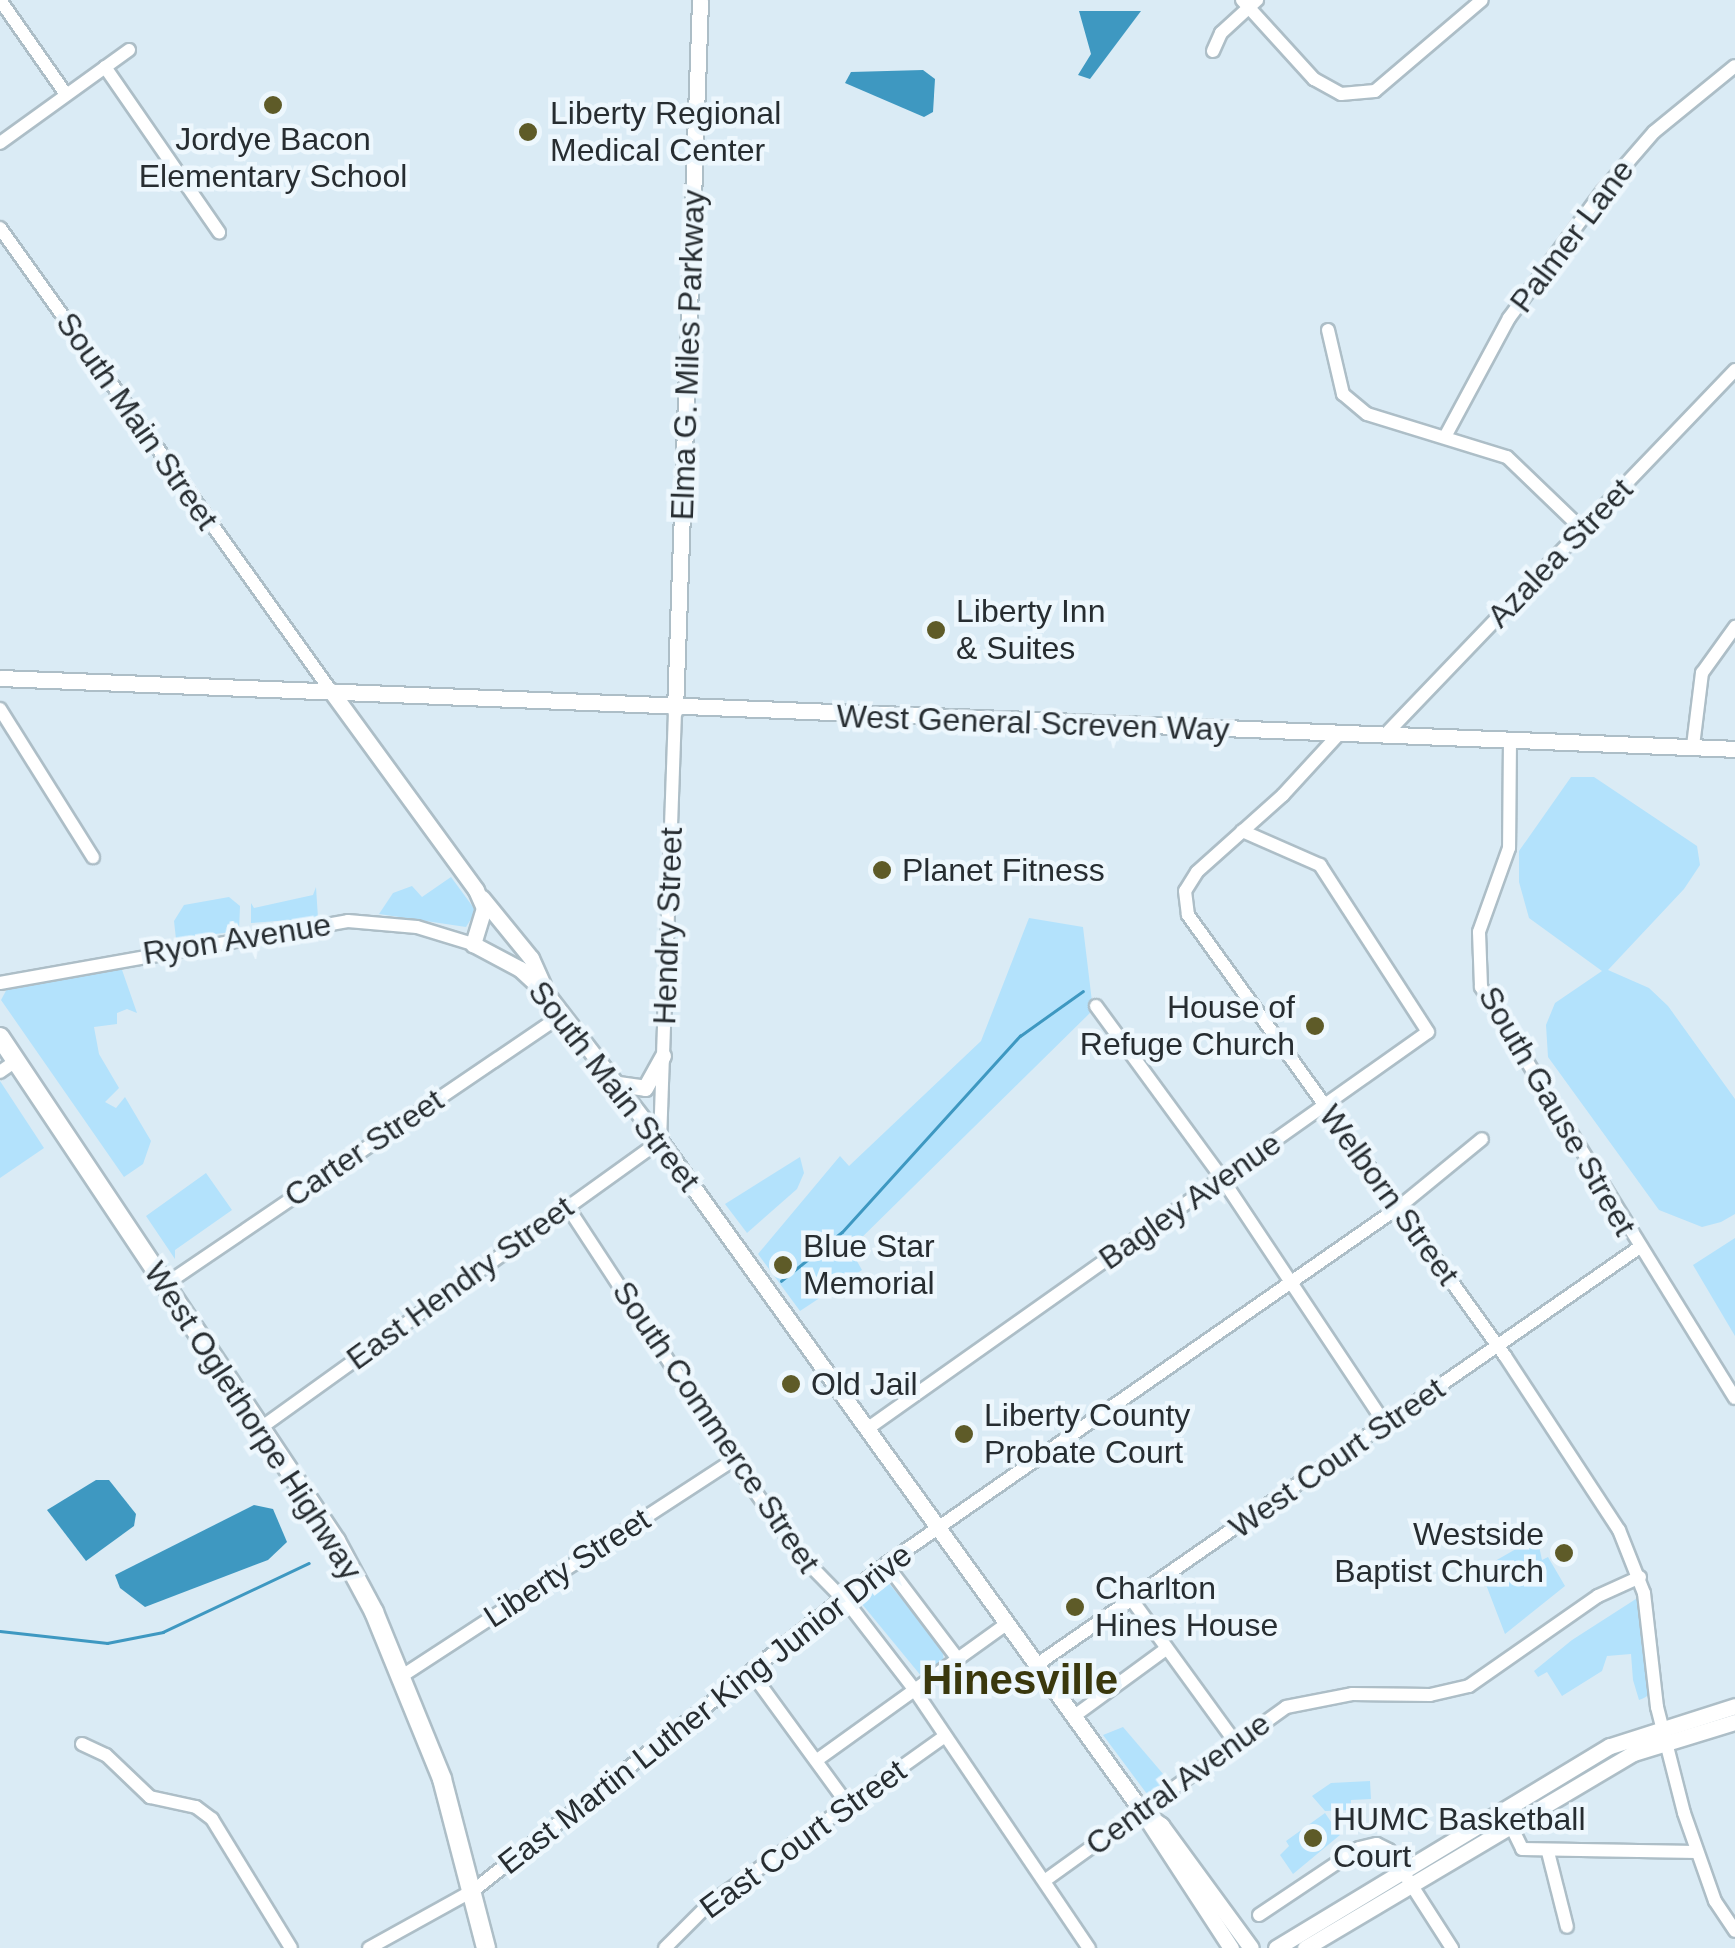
<!DOCTYPE html>
<style>
body{margin:0}
#map{position:relative;width:1735px;height:1948px;overflow:hidden;background:#daebf5;font-family:Arial,sans-serif}
div>[style]{position:absolute}
.green>*{inset:0;background:#b3e2fc}
.water>*{inset:0;background:#3e98c1}
.stream>*{height:2.5px;margin:-1.25px;padding:0 1.25px;transform-origin:1.25px;border-radius:1.25px;background:#3e98c1}
.roads{filter:drop-shadow(2px 0 #adbec7) drop-shadow(-2px 0 #adbec7) drop-shadow(0 2px #adbec7) drop-shadow(0 -2px #adbec7)}
.minor>*{height:12px;margin:-6px;padding:0 6px;transform-origin:6px;border-radius:6px;background:#fff}
.major>*{height:15px;margin:-7.5px;padding:0 7.5px;transform-origin:7.5px;border-radius:7.5px;background:#fff}
.highway>*{height:18px;margin:-9px;padding:0 9px;transform-origin:9px;border-radius:9px;background:#fff}
.dots>*{width:28px;height:28px;translate:-50% -50%;box-sizing:border-box;border:5px solid #edf7fd;border-radius:50%}
span{translate:-50% -50%;white-space:nowrap;text-align:center;line-height:1.15;-webkit-text-stroke:9px #edf7fd;paint-order:stroke}
.poi-label{font-size:32px;color:#272d31}
.left{translate:0 -50%;text-align:left}
.right{translate:-100% -50%;text-align:right}
.street-label{font-size:32px;color:#272d31}
.district-label{font-size:42px;color:#3a380d;font-weight:700}
</style>
<div id="map">
<div class="green">
<i style="clip-path:polygon(1571px 777px,1594px 777px,1697px 846px,1700px 865px,1684px 889px,1608px 970px,1649px 988px,1668px 1006px,1735px 1099px,1735px 1214px,1721px 1222px,1702px 1227px,1659px 1210px,1548px 1057px,1546px 1025px,1555px 1003px,1602px 971px,1529px 918px,1519px 882px,1519px 851px)"></i>
<i style="clip-path:polygon(451px 877px,476px 911px,466px 927px,379px 914px,393px 893px,412px 886px,422px 897px)"></i>
<i style="clip-path:polygon(316px 887px,318px 918px,251px 923px,251px 903px,254px 908px,313px 895px)"></i>
<i style="clip-path:polygon(229px 897px,240px 906px,239px 931px,176px 939px,174px 921px,184px 905px)"></i>
<i style="clip-path:polygon(1029px 918px,1083px 927px,1093px 1010px,850px 1249px,862px 1270px,800px 1311px,758px 1254px,840px 1156px,849px 1166px,981px 1041px)"></i>
<i style="clip-path:polygon(121px 967px,137px 1013px,127px 1009px,117px 1013px,117px 1024px,94px 1027px,99px 1054px,119px 1088px,105px 1102px,116px 1108px,125px 1097px,151px 1141px,143px 1164px,124px 1177px,1px 1000px,8px 987px)"></i>
<i style="clip-path:polygon(0 1081px,44px 1148px,0 1178px)"></i>
<i style="clip-path:polygon(800px 1157px,804px 1173px,797px 1189px,747px 1233px,725px 1204px)"></i>
<i style="clip-path:polygon(206px 1173px,232px 1210px,175px 1250px,175px 1259px,146px 1216px)"></i>
<i style="clip-path:polygon(1735px 1238px,1735px 1336px,1693px 1265px)"></i>
<i style="clip-path:polygon(1537px 1537px,1542px 1560px,1548px 1557px,1565px 1586px,1505px 1634px,1485px 1582px,1501px 1571px,1495px 1561px)"></i>
<i style="clip-path:polygon(882px 1575px,942px 1648px,944px 1661px,922px 1677px,857px 1598px)"></i>
<i style="clip-path:polygon(1639px 1597px,1650px 1694px,1644px 1698px,1639px 1700px,1633px 1680px,1631px 1654px,1607px 1656px,1602px 1671px,1562px 1696px,1547px 1672px,1538px 1677px,1534px 1671px,1572px 1640px)"></i>
<i style="clip-path:polygon(1123px 1727px,1170px 1782px,1150px 1798px,1103px 1735px)"></i>
<i style="clip-path:polygon(1370px 1781px,1371px 1799px,1351px 1800px,1351px 1810px,1325px 1811px,1312px 1796px,1331px 1783px)"></i>
<i style="clip-path:polygon(1325px 1813px,1340px 1835px,1293px 1874px,1280px 1855px,1289px 1846px,1286px 1841px)"></i>
</div>
<div class="water">
<i style="clip-path:polygon(1079px 11px,1141px 11px,1090px 79px,1078px 75px,1091px 54px)"></i>
<i style="clip-path:polygon(923px 70px,935px 79px,933px 112px,924px 117px,845px 83px,851px 72px)"></i>
<i style="clip-path:polygon(96px 1480px,109px 1480px,136px 1514px,134px 1526px,86px 1561px,47px 1510px)"></i>
<i style="clip-path:polygon(254px 1505px,273px 1509px,287px 1542px,268px 1560px,145px 1607px,120px 1588px,115px 1575px)"></i>
</div>
<div class="stream">
<i style="left:781px;top:1281px;width:78px;rotate:-38.8deg"></i>
<i style="left:842px;top:1232px;width:265px;rotate:-47.8deg"></i>
<i style="left:1020px;top:1036px;width:77px;rotate:-35.5deg"></i>
<i style="left:0;top:1631px;width:108px;rotate:6.4deg"></i>
<i style="left:107px;top:1643px;width:57px;rotate:-11.1deg"></i>
<i style="left:163px;top:1632px;width:161px;rotate:-25.3deg"></i>
</div>
<div class="roads">
<div class="minor">
<i style="left:0;top:0;width:113px;rotate:55deg"></i>
<i style="left:1242px;top:0;width:107px;rotate:47.7deg"></i>
<i style="left:1314px;top:79px;width:31px;rotate:29deg"></i>
<i style="left:1341px;top:94px;width:34px;rotate:-5deg"></i>
<i style="left:1375px;top:91px;width:140px;rotate:-40.4deg"></i>
<i style="left:1213px;top:51px;width:20px;rotate:-66deg"></i>
<i style="left:1221px;top:33px;width:49px;rotate:-42.5deg"></i>
<i style="left:105px;top:67px;width:201px;rotate:55.4deg"></i>
<i style="left:0;top:143px;width:159px;rotate:-35.8deg"></i>
<i style="left:0;top:228px;width:569px;rotate:54.44deg"></i>
<i style="left:1328px;top:330px;width:66px;rotate:76.8deg"></i>
<i style="left:1343px;top:394px;width:31px;rotate:40deg"></i>
<i style="left:1367px;top:414px;width:146px;rotate:17.1deg"></i>
<i style="left:1507px;top:457px;width:107px;rotate:43.9deg"></i>
<i style="left:1446px;top:435px;width:133px;rotate:-61.7deg"></i>
<i style="left:1509px;top:318px;width:157px;rotate:-53.6deg"></i>
<i style="left:1602px;top:192px;width:79px;rotate:-49.1deg"></i>
<i style="left:1654px;top:132px;width:104px;rotate:-39.2deg"></i>
<i style="left:0;top:709px;width:175px;rotate:57.9deg"></i>
<i style="left:1339px;top:734px;width:83px;rotate:132.6deg"></i>
<i style="left:1283px;top:795px;width:115px;rotate:138.2deg"></i>
<i style="left:1197px;top:872px;width:22px;rotate:122deg"></i>
<i style="left:1185px;top:891px;width:24px;rotate:83deg"></i>
<i style="left:1188px;top:915px;width:543px;rotate:54.29deg"></i>
<i style="left:1505px;top:1356px;width:208px;rotate:56.8deg"></i>
<i style="left:1619px;top:1530px;width:68px;rotate:68.4deg"></i>
<i style="left:1644px;top:1593px;width:115px;rotate:83.5deg"></i>
<i style="left:1657px;top:1707px;width:109px;rotate:75.7deg"></i>
<i style="left:1684px;top:1813px;width:93px;rotate:70.6deg"></i>
<i style="left:1715px;top:1901px;width:36px;rotate:56deg"></i>
<i style="left:1384px;top:736px;width:507px;rotate:-46.2deg"></i>
<i style="left:1510px;top:740px;width:108px;rotate:90.5deg"></i>
<i style="left:1509px;top:848px;width:89px;rotate:109.7deg"></i>
<i style="left:1479px;top:932px;width:55px;rotate:87.9deg"></i>
<i style="left:1481px;top:987px;width:483px;rotate:58.3deg"></i>
<i style="left:1693px;top:746px;width:74px;rotate:-83deg"></i>
<i style="left:1702px;top:673px;width:57px;rotate:-54.3deg"></i>
<i style="left:0;top:983px;width:353px;rotate:-10.1deg"></i>
<i style="left:348px;top:921px;width:69px;rotate:5deg"></i>
<i style="left:417px;top:927px;width:59px;rotate:16.9deg"></i>
<i style="left:1096px;top:1006px;width:212px;rotate:53.8deg"></i>
<i style="left:1221px;top:1177px;width:298px;rotate:56.4deg"></i>
<i style="left:0;top:1072px;width:19px;rotate:-35deg"></i>
<i style="left:567px;top:1206px;width:303px;rotate:56.8deg"></i>
<i style="left:733px;top:1460px;width:115px;rotate:54.9deg"></i>
<i style="left:799px;top:1554px;width:73px;rotate:45.6deg"></i>
<i style="left:850px;top:1606px;width:105px;rotate:52.4deg"></i>
<i style="left:914px;top:1689px;width:313px;rotate:56deg"></i>
<i style="left:166px;top:1284px;width:480px;rotate:-34.2deg"></i>
<i style="left:262px;top:1427px;width:490px;rotate:-35.7deg"></i>
<i style="left:660px;top:1141px;width:431px;rotate:-88deg"></i>
<i style="left:867px;top:1429px;width:687px;rotate:-35.29deg"></i>
<i style="left:1428px;top:1032px;width:199px;rotate:-122.9deg"></i>
<i style="left:1320px;top:865px;width:85px;rotate:-156.4deg"></i>
<i style="left:886px;top:1564px;width:118px;rotate:52.9deg"></i>
<i style="left:1132px;top:1600px;width:175px;rotate:54deg"></i>
<i style="left:1035px;top:1666px;width:732px;rotate:-34.71deg"></i>
<i style="left:751px;top:1672px;width:165px;rotate:53.9deg"></i>
<i style="left:402px;top:1676px;width:395px;rotate:-33.1deg"></i>
<i style="left:1073px;top:1717px;width:115px;rotate:-36.2deg"></i>
<i style="left:82px;top:1744px;width:26px;rotate:25deg"></i>
<i style="left:106px;top:1755px;width:61px;rotate:43.7deg"></i>
<i style="left:150px;top:1797px;width:47px;rotate:12.3deg"></i>
<i style="left:196px;top:1807px;width:20px;rotate:37deg"></i>
<i style="left:212px;top:1819px;width:151px;rotate:58.5deg"></i>
<i style="left:817px;top:1760px;width:233px;rotate:-35.7deg"></i>
<i style="left:1511px;top:1826px;width:25px;rotate:64deg"></i>
<i style="left:1522px;top:1849px;width:175px;rotate:1deg"></i>
<i style="left:1548px;top:1852px;width:77px;rotate:75.8deg"></i>
<i style="left:1047px;top:1879px;width:294px;rotate:-35.7deg"></i>
<i style="left:1286px;top:1707px;width:67px;rotate:-11.1deg"></i>
<i style="left:1352px;top:1694px;width:78px;rotate:0.7deg"></i>
<i style="left:1430px;top:1695px;width:40px;rotate:-13deg"></i>
<i style="left:1469px;top:1686px;width:157px;rotate:-34.9deg"></i>
<i style="left:1598px;top:1596px;width:46px;rotate:-24.3deg"></i>
<i style="left:1259px;top:1915px;width:120px;rotate:-33.8deg"></i>
<i style="left:1359px;top:1848px;width:18px;rotate:-13deg"></i>
<i style="left:1377px;top:1844px;width:13px;rotate:27deg"></i>
<i style="left:1389px;top:1850px;width:117px;rotate:57.3deg"></i>
<i style="left:369px;top:1948px;width:120px;rotate:-28.9deg"></i>
<i style="left:474px;top:1890px;width:525px;rotate:-38.35deg"></i>
<i style="left:886px;top:1564px;width:625px;rotate:-34.83deg"></i>
<i style="left:1399px;top:1207px;width:107px;rotate:-39.3deg"></i>
<i style="left:665px;top:1948px;width:61px;rotate:-45deg"></i>
<i style="left:708px;top:1905px;width:291px;rotate:-35.5deg"></i>
</div>
<div class="major">
<i style="left:0;top:678px;width:1736px;rotate:2.34deg"></i>
<i style="left:331px;top:691px;width:246px;rotate:53.9deg"></i>
<i style="left:476px;top:890px;width:20px;rotate:66deg"></i>
<i style="left:484px;top:908px;width:38px;rotate:107deg"></i>
<i style="left:473px;top:944px;width:53px;rotate:28deg"></i>
<i style="left:520px;top:969px;width:35px;rotate:43deg"></i>
<i style="left:546px;top:993px;width:187px;rotate:52.4deg"></i>
<i style="left:660px;top:1141px;width:824px;rotate:54.28deg"></i>
<i style="left:1141px;top:1810px;width:165px;rotate:56.9deg"></i>
<i style="left:675px;top:710px;width:710px;rotate:-87.98deg"></i>
<i style="left:482px;top:898px;width:77px;rotate:50.8deg"></i>
<i style="left:531px;top:958px;width:30px;rotate:66deg"></i>
<i style="left:618px;top:1084px;width:27px;rotate:8deg"></i>
<i style="left:645px;top:1088px;width:37px;rotate:-61deg"></i>
<i style="left:1144px;top:1813px;width:21px;rotate:35deg"></i>
<i style="left:1161px;top:1825px;width:152px;rotate:53.8deg"></i>
<i style="left:1276px;top:1948px;width:390px;rotate:-31.2deg"></i>
<i style="left:1610px;top:1746px;width:131px;rotate:-17.7deg"></i>
<i style="left:1305px;top:1948px;width:382px;rotate:-30.7deg"></i>
<i style="left:1634px;top:1753px;width:106px;rotate:-17.1deg"></i>
</div>
<div class="highway">
<i style="left:0;top:1037px;width:606px;rotate:56.31deg"></i>
<i style="left:336px;top:1541px;width:81px;rotate:61.8deg"></i>
<i style="left:374px;top:1612px;width:180px;rotate:67.8deg"></i>
<i style="left:442px;top:1779px;width:175px;rotate:75.4deg"></i>
</div>
</div>
<div class="dots">
<i style="left:273px;top:105px;background:#5e5b28"></i>
<i style="left:528px;top:132px;background:#5e5b28"></i>
<i style="left:936px;top:630px;background:#5e5b28"></i>
<i style="left:882px;top:870px;background:#5e5b28"></i>
<i style="left:1315px;top:1026px;background:#5e5b28"></i>
<i style="left:783px;top:1265px;background:#5e5b28"></i>
<i style="left:791px;top:1384px;background:#5e5b28"></i>
<i style="left:964px;top:1434px;background:#5e5b28"></i>
<i style="left:1564px;top:1553px;background:#5e5b28"></i>
<i style="left:1075px;top:1607px;background:#5e5b28"></i>
<i style="left:1313px;top:1838px;background:#5e5b28"></i>
</div>
<div class="poi-label">
<span class="left" style="left:550px;top:132px">Liberty Regional<br>Medical Center</span>
<span style="left:273px;top:158px">Jordye Bacon<br>Elementary School</span>
<span class="left" style="left:956px;top:630px">Liberty Inn<br>&amp; Suites</span>
<span class="left" style="left:902px;top:870px">Planet Fitness</span>
<span class="right" style="left:1295px;top:1026px">House of<br>Refuge Church</span>
<span class="left" style="left:803px;top:1265px">Blue Star<br>Memorial</span>
<span class="left" style="left:811px;top:1384px">Old Jail</span>
<span class="left" style="left:984px;top:1434px">Liberty County<br>Probate Court</span>
<span class="right" style="left:1544px;top:1553px">Westside<br>Baptist Church</span>
<span class="left" style="left:1095px;top:1607px">Charlton<br>Hines House</span>
<span class="left" style="left:1333px;top:1838px">HUMC Basketball<br>Court</span>
</div>
<div class="street-label">
<span style="left:1572px;top:236px;rotate:-53deg">Palmer Lane</span>
<span style="left:688px;top:355px;rotate:-88deg">Elma G. Miles Parkway</span>
<span style="left:137px;top:421px;rotate:55deg">South Main Street</span>
<span style="left:1560px;top:553px;rotate:-46deg">Azalea Street</span>
<span style="left:1033px;top:723px;rotate:2deg">West General Screven Way</span>
<span style="left:668px;top:926px;rotate:-88deg">Hendry Street</span>
<span style="left:237px;top:939px;rotate:-9deg">Ryon Avenue</span>
<span style="left:614px;top:1086px;rotate:52deg">South Main Street</span>
<span style="left:1557px;top:1111px;rotate:60deg">South Gause Street</span>
<span style="left:364px;top:1148px;rotate:-34deg">Carter Street</span>
<span style="left:1389px;top:1195px;rotate:54deg">Welborn Street</span>
<span style="left:1190px;top:1201px;rotate:-35deg">Bagley Avenue</span>
<span style="left:460px;top:1283px;rotate:-36deg">East Hendry Street</span>
<span style="left:253px;top:1421px;rotate:57deg">West Oglethorpe Highway</span>
<span style="left:716px;top:1427px;rotate:56deg">South Commerce Street</span>
<span style="left:1337px;top:1458px;rotate:-35deg">West Court Street</span>
<span style="left:567px;top:1568px;rotate:-33deg">Liberty Street</span>
<span style="left:705px;top:1709px;rotate:-38deg">East Martin Luther King Junior Drive</span>
<span style="left:1178px;top:1784px;rotate:-36deg">Central Avenue</span>
<span style="left:803px;top:1839px;rotate:-36deg">East Court Street</span>
</div>
<div class="district-label">
<span style="left:1020px;top:1680px">Hinesville</span>
</div>
</div>
